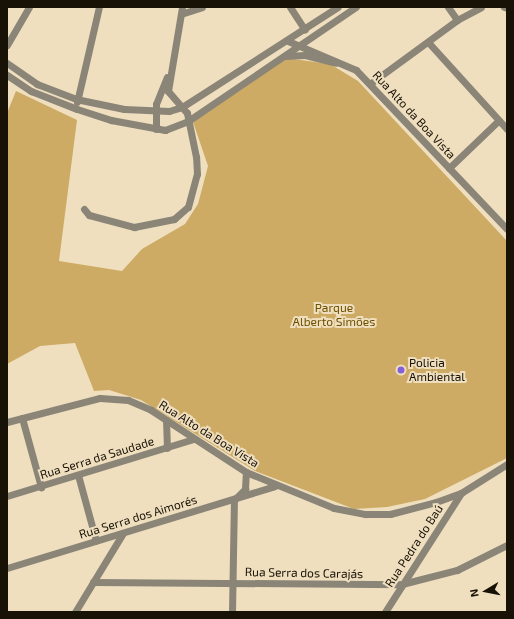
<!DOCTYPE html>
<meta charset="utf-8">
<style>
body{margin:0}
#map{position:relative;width:514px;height:619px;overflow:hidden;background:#efdfbf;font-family:"Exo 2",sans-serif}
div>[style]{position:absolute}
.green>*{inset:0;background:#ceab64}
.minor>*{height:7px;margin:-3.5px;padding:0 3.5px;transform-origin:3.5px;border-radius:3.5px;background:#8b8578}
.dots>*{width:11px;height:11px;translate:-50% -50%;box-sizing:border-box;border:2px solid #efdfbf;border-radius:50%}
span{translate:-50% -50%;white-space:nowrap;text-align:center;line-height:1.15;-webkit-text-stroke:4px #efdfbf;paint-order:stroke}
.street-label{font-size:12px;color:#171106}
.park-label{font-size:12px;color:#6e5000}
.poi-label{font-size:12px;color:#171106}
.left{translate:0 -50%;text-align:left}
.frame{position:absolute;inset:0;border:8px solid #171106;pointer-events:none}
.north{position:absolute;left:466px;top:571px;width:40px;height:40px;-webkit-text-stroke:3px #efdfbf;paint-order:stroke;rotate:260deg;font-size:11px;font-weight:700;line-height:16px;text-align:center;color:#171106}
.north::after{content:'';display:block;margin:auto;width:14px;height:18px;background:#171106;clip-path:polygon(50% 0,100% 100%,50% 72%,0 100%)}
</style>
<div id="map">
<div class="green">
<i style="clip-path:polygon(286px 58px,330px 64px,358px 81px,507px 241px,507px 458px,425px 499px,387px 507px,354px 509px,255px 471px,141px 400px,109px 390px,94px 391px,75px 343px,40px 346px,7px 364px,7px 113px,16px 91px,77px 120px,59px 261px,122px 271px,142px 249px,185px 224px,198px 204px,208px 166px,193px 122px)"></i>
</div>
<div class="minor">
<i style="left:290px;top:7px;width:27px;rotate:57deg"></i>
<i style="left:448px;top:7px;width:16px;rotate:55deg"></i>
<i style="left:504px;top:7px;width:3px;rotate:18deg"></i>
<i style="left:181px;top:14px;width:22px;rotate:-18deg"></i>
<i style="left:288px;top:41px;width:74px;rotate:23.1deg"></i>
<i style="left:356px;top:70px;width:219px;rotate:46.5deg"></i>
<i style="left:428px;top:42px;width:118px;rotate:47.8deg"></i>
<i style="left:7px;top:45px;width:44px;rotate:-59.9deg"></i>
<i style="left:285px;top:56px;width:20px;rotate:-3deg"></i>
<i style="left:305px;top:55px;width:32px;rotate:14deg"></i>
<i style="left:7px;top:63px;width:37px;rotate:35deg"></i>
<i style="left:37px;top:84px;width:42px;rotate:21deg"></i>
<i style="left:76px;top:99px;width:49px;rotate:11.8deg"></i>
<i style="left:124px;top:109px;width:45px;rotate:2.5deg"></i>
<i style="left:169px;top:111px;width:14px;rotate:-17deg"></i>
<i style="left:182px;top:107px;width:185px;rotate:-32.7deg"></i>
<i style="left:7px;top:75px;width:29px;rotate:34deg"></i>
<i style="left:31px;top:91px;width:49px;rotate:21.4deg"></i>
<i style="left:77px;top:109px;width:36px;rotate:18deg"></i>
<i style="left:111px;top:120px;width:55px;rotate:10.5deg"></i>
<i style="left:165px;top:130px;width:25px;rotate:-21deg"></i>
<i style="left:188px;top:121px;width:203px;rotate:-34.2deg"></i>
<i style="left:371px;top:83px;width:107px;rotate:-36.2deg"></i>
<i style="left:457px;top:20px;width:27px;rotate:-28deg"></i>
<i style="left:77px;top:102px;width:98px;rotate:-77deg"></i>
<i style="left:156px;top:129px;width:25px;rotate:-90deg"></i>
<i style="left:156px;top:104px;width:29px;rotate:-68deg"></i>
<i style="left:449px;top:168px;width:69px;rotate:-43.8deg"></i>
<i style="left:84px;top:209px;width:8px;rotate:50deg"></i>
<i style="left:89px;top:215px;width:47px;rotate:14.9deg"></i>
<i style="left:134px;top:227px;width:41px;rotate:-11.3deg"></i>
<i style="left:174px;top:219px;width:18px;rotate:-41deg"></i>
<i style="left:188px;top:207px;width:34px;rotate:-75deg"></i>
<i style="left:197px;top:174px;width:17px;rotate:-93deg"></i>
<i style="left:196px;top:157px;width:45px;rotate:-101.6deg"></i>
<i style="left:187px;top:113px;width:29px;rotate:-131deg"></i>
<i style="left:168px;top:91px;width:85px;rotate:-80.5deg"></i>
<i style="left:22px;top:418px;width:72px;rotate:74.6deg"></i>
<i style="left:166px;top:420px;width:28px;rotate:88deg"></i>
<i style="left:7px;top:422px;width:96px;rotate:-14.5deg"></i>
<i style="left:100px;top:398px;width:28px;rotate:4deg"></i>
<i style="left:128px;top:400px;width:25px;rotate:23deg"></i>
<i style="left:151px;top:410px;width:113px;rotate:33.1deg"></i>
<i style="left:246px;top:472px;width:95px;rotate:22.2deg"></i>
<i style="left:334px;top:508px;width:32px;rotate:11deg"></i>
<i style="left:365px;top:514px;width:25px"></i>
<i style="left:390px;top:514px;width:48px;rotate:-14.6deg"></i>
<i style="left:436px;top:502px;width:27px;rotate:-20deg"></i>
<i style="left:461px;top:493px;width:54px;rotate:-32.2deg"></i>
<i style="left:78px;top:475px;width:68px;rotate:74.7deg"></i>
<i style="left:7px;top:496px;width:195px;rotate:-17deg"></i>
<i style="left:7px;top:568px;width:280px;rotate:-17deg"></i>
<i style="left:93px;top:582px;width:309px;rotate:0.4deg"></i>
<i style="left:402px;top:584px;width:57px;rotate:-14.3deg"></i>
<i style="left:457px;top:570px;width:56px;rotate:-26.6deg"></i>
<i style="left:75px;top:612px;width:92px;rotate:-58.7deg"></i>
<i style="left:232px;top:612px;width:112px;rotate:-89deg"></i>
<i style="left:234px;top:500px;width:16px;rotate:-45deg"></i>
<i style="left:245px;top:489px;width:17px;rotate:-87deg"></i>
<i style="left:385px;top:612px;width:141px;rotate:-57.4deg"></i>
</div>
<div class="dots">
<i style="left:401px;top:370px;background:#835fd9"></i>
</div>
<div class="street-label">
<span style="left:414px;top:115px;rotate:47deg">Rua Alto da Boa Vista</span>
<span style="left:209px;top:434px;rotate:32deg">Rua Alto da Boa Vista</span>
<span style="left:97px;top:458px;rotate:-17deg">Rua Serra da Saudade</span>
<span style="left:138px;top:517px;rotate:-17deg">Rua Serra dos Aimorés</span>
<span style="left:414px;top:546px;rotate:-57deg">Rua Pedra do Baú</span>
<span style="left:304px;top:573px;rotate:1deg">Rua Serra dos Carajás</span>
</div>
<div class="park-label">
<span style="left:334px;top:315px">Parque<br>Alberto Simões</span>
</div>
<div class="poi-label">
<span class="left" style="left:409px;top:370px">Policia<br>Ambiental</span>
</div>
<div class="frame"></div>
<div class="north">N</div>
</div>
